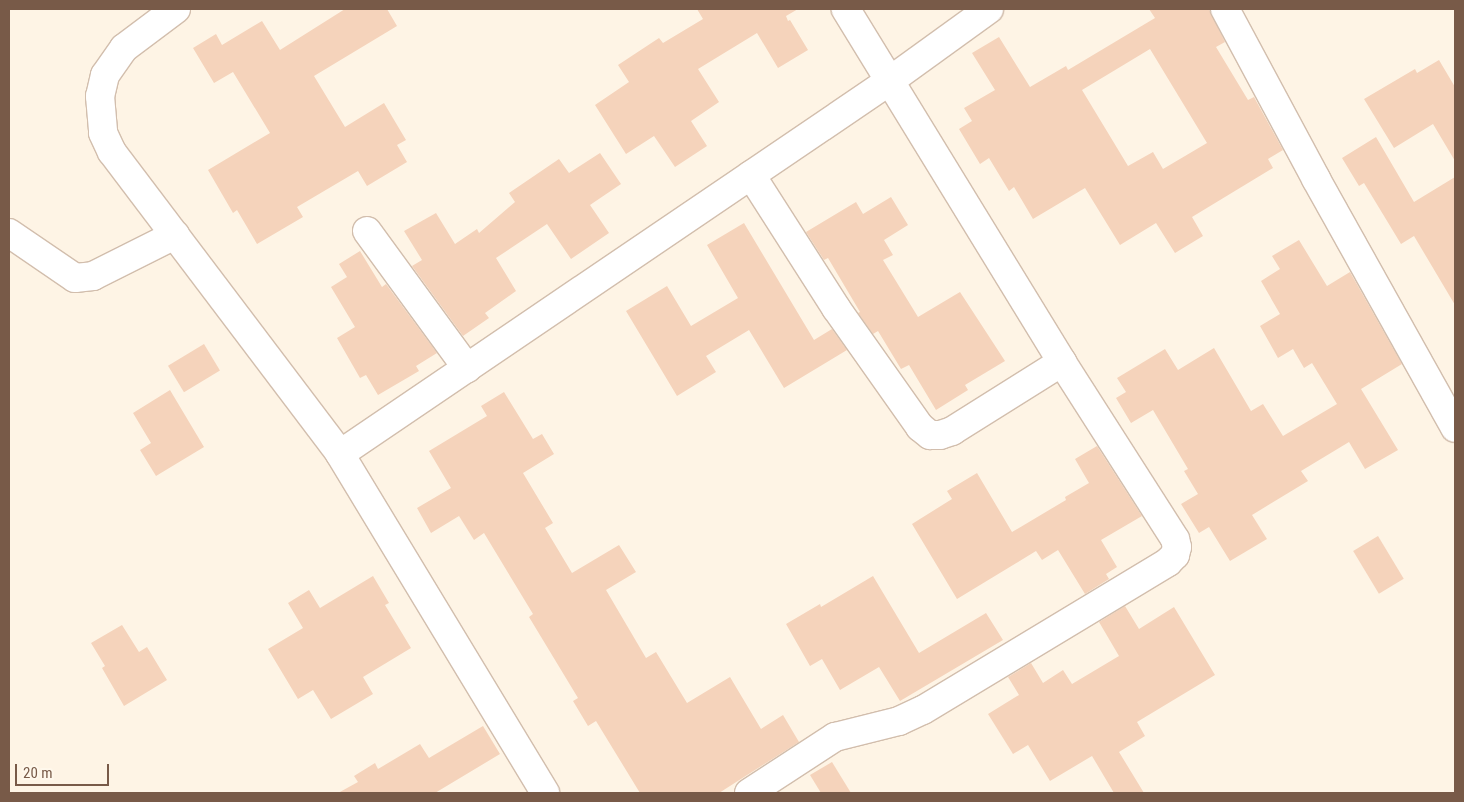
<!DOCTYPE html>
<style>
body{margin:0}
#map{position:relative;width:1464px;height:802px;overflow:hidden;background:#fef4e5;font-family:"Roboto Condensed",sans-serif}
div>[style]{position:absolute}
.building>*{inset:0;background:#f5d3bb;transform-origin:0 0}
.roads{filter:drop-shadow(1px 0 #d2bead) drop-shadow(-1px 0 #d2bead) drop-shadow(0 1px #d2bead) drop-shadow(0 -1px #d2bead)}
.minor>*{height:28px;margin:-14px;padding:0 14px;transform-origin:14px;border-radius:14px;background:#fff}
span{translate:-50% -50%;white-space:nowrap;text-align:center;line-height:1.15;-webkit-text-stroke:4px #fff8ec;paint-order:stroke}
.frame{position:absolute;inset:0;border:10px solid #785a48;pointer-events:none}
.scale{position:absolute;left:15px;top:764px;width:94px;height:22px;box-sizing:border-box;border:2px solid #785a48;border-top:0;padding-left:6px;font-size:15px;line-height:18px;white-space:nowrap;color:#785a48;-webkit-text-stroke:4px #fff8ec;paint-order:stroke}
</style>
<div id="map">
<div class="building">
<i style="clip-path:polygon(345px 9px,387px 9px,397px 26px,314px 76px,345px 127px,384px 103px,406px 140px,397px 145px,407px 162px,367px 186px,358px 171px,297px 207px,303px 217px,257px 244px,237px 210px,233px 213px,208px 170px,270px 133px,233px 72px,214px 83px,193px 48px,216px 34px,222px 45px,262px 21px,280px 50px)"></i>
<i style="clip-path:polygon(697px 9px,798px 9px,786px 16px,788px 21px,790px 20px,808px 50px,778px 68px,757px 33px,698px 69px,719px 102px,691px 121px,707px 146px,675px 167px,654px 136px,626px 154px,595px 105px,629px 82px,618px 65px,659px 38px,663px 43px,703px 19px)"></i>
<i style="clip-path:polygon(evenodd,1149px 9px,1209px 9px,1225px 42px,1216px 47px,1248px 100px,1254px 97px,1283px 150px,1268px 159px,1273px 168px,1192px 217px,1203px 236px,1175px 253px,1156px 223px,1120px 245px,1085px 188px,1033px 219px,1014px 187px,1009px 191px,989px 158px,980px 164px,959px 129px,972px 121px,964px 108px,995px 90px,972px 53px,999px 37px,1030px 87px,1066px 66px,1068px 70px,1155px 18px,1149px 9px,1150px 49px,1207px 143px,1163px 169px,1153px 152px,1128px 166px,1082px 90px,1150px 49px)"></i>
<i style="clip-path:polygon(1439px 60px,1455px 87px,1455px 161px,1433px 124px,1394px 148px,1364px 99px,1415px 69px,1417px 73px)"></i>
<i style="clip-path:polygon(1376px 137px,1414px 202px,1455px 177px,1455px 305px,1414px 236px,1401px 244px,1364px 183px,1359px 186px,1342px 158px)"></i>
<i style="clip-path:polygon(600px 153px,621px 184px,590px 205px,609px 233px,571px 259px,547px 224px,496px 258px,516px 291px,485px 313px,489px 318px,463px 336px,412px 266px,422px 260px,404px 231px,436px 213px,455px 244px,477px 229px,479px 233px,515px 202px,509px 193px,559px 159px,569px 173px)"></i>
<i style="clip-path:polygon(891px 197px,908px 225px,884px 240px,893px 255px,883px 260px,918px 317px,960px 292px,1005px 361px,965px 385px,968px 390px,936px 410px,909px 365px,901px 369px,878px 331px,873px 334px,858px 313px,860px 312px,828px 258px,824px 260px,806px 232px,856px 202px,863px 214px)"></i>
<i style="clip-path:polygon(744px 223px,814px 340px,832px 329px,847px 350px,784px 388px,749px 330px,706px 356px,716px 372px,677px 396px,626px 311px,667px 286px,691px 326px,738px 298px,707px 245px)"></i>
<i style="clip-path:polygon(1299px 240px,1327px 286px,1350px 272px,1402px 364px,1361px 389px,1398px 450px,1365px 469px,1349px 442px,1301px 471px,1308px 481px,1252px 515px,1267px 539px,1230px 561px,1209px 527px,1199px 533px,1181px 504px,1198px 494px,1184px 471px,1188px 469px,1153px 410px,1131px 423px,1116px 398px,1126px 392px,1117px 378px,1165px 349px,1178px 370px,1214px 348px,1251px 411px,1263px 404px,1283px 436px,1337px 404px,1312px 363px,1304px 368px,1293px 349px,1278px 358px,1260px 326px,1280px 314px,1261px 281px,1280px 269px,1272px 256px)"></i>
<i style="clip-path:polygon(360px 251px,382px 287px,386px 284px,437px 353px,416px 366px,419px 371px,378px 395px,366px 375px,360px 378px,337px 338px,355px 327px,331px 287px,347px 277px,339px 264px)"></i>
<i style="left:204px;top:344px;width:31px;height:42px;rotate:59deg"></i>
<i style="clip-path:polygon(170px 390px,204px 447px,156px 476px,140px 450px,151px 443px,133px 413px)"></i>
<i style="clip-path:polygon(504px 392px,533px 439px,542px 434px,554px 454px,523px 473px,553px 523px,545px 528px,572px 573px,619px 545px,636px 572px,606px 590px,646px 658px,656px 652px,687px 703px,730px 677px,761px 729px,783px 715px,799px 742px,719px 793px,640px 793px,596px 721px,588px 726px,573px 701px,578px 698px,529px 617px,533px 614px,484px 533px,474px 540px,459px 516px,431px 533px,417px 508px,451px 488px,429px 451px,487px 416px,481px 406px)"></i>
<i style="clip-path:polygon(1097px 446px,1142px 516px,1101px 540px,1117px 567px,1106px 574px,1109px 579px,1085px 594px,1058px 550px,1042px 560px,1036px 551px,957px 599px,912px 524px,952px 499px,947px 491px,977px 473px,1012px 532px,1066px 500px,1065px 497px,1089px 483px,1075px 459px)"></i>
<i style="left:1378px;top:536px;width:50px;height:29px;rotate:59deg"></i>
<i style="clip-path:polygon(373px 576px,389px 603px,385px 605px,411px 648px,363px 677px,373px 694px,331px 719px,313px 690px,298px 699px,268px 649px,303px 628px,288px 603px,309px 590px,320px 608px)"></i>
<i style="clip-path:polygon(873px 576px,919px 653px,986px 613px,1003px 640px,900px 701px,879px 667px,840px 690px,822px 659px,810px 666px,786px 624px,820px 604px,821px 607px)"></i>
<i style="clip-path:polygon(1125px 606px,1139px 629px,1174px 607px,1215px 675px,1137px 722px,1145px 736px,1119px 752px,1144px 793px,1114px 793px,1092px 756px,1050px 781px,1028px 745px,1013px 754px,988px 714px,1019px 695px,1008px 677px,1031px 663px,1043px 683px,1063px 670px,1072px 684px,1119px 656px,1099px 622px)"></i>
<i style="clip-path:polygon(122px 625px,139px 652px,147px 647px,167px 680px,124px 706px,102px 668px,105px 666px,91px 643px)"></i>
<i style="clip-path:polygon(483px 726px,500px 754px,435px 793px,338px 793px,358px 782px,354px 776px,375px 763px,378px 769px,420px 744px,429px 758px)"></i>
<i style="clip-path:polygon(832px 762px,851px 793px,821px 793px,810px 775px)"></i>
</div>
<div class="roads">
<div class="minor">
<i style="left:176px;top:9px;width:65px;rotate:143.1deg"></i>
<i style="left:124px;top:48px;width:33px;rotate:125deg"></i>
<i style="left:105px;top:75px;width:22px;rotate:103deg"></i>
<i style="left:100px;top:96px;width:37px;rotate:85deg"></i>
<i style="left:103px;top:133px;width:21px;rotate:65deg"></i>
<i style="left:112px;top:152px;width:378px;rotate:52.9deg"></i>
<i style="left:340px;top:454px;width:396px;rotate:58.8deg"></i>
<i style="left:1225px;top:9px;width:193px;rotate:61.8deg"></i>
<i style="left:1316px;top:179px;width:285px;rotate:60.8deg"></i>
<i style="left:751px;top:175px;width:158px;rotate:57.4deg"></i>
<i style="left:836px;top:308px;width:146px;rotate:54.8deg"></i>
<i style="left:920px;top:427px;width:13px;rotate:39deg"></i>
<i style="left:930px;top:435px;width:10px"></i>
<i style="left:940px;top:435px;width:13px;rotate:-18deg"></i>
<i style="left:952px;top:431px;width:130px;rotate:-32.1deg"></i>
<i style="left:367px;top:231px;width:170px;rotate:53.9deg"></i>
<i style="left:9px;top:233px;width:80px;rotate:34.3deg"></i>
<i style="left:75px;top:278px;width:18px;rotate:-6deg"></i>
<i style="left:93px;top:276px;width:92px;rotate:-26.6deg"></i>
<i style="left:340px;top:454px;width:666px;rotate:-34.17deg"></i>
<i style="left:891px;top:80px;width:121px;rotate:-35.9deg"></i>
<i style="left:749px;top:793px;width:103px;rotate:-33.1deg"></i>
<i style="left:835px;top:737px;width:66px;rotate:-14deg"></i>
<i style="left:899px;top:721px;width:26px;rotate:-25deg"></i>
<i style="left:923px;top:710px;width:286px;rotate:-31.1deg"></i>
<i style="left:1168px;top:562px;width:10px;rotate:-45deg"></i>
<i style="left:1175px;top:555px;width:8px;rotate:-76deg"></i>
<i style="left:1177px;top:547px;width:8px;rotate:-104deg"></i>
<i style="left:1175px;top:539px;width:210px;rotate:-122.6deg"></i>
<i style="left:1062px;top:362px;width:414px;rotate:-121.5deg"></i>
</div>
</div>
<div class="frame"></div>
<div class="scale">20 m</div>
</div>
